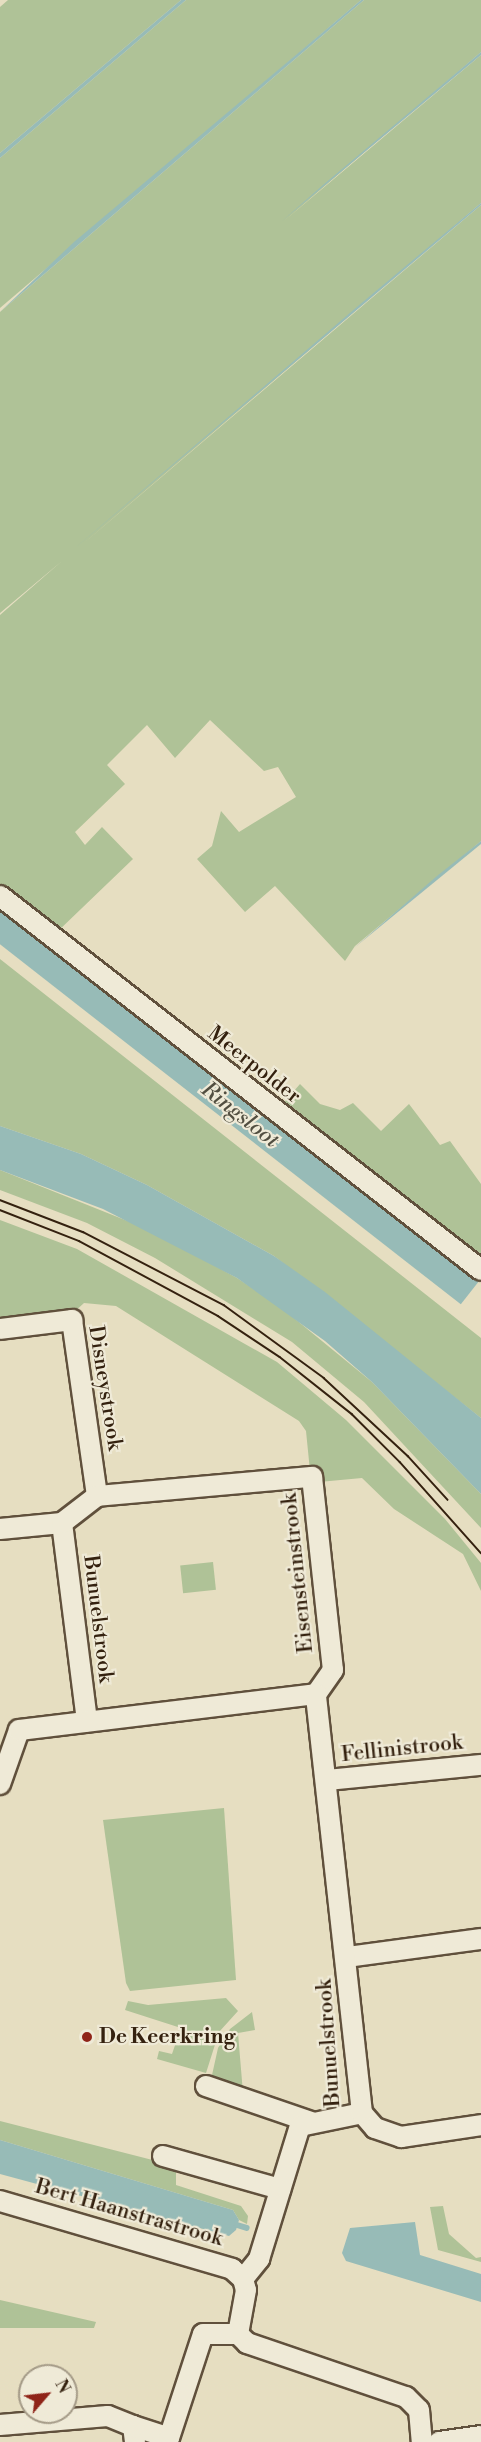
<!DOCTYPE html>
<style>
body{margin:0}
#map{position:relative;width:481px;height:2442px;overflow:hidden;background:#e6dec1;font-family:"Libre Bodoni",serif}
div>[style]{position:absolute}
.green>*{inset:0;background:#afc297;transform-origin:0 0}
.water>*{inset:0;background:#97bbb7;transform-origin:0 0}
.stream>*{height:6px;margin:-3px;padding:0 3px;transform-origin:3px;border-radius:3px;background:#97bbb7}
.roads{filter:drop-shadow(2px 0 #60503c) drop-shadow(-2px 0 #60503c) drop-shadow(0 2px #60503c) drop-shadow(0 -2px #60503c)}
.street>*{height:20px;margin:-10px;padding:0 10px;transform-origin:10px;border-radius:10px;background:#efead7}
.tram>*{height:1.5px;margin:-0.75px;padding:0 0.75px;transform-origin:0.75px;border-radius:0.75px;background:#34210f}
.dots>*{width:16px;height:16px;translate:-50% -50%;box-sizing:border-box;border:3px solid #efead7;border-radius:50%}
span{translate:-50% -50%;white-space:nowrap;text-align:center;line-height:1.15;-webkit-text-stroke:4.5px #efead7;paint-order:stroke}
.street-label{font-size:21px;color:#34210f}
.poi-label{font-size:21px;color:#34210f;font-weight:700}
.left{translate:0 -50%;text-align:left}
.water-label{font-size:22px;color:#524f41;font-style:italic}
.north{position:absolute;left:18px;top:2364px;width:60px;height:60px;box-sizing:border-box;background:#efead7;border:2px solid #a49a87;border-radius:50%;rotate:62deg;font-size:16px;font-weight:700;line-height:24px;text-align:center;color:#34210f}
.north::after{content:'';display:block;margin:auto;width:21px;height:27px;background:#8f2418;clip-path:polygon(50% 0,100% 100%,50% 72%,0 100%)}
</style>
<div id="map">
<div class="green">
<i style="clip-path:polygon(8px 0,181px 0,0 153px,0 7px)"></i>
<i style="clip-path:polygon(186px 0,361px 0,0 308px,0 158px)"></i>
<i style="clip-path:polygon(364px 0,481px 0,481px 52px,284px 221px,481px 55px,481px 203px,77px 549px,481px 205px,481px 841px,355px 946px,345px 961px,275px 886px,245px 912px,197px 859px,212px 846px,221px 811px,239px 832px,296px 797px,278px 767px,264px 771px,210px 720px,175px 758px,147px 725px,107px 765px,125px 784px,75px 832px,85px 845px,102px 827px,133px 859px,56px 933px,281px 1106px,300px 1084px,320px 1104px,340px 1110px,353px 1103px,381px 1131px,409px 1104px,440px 1145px,450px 1141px,481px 1184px,481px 1279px,0 905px,0 615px,62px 561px,0 613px,0 312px)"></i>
<i style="clip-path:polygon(0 959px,481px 1338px,481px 1418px,274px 1256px,147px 1185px,81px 1154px,0 1126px)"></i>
<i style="clip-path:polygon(0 1170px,150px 1230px,237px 1278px,278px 1305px,372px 1382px,481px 1494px,481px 1528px,364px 1402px,292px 1342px,155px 1258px,87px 1223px,0 1190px)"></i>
<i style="clip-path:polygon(0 1220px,77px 1249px,277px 1362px,346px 1420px,445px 1519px,481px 1563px,481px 1591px,463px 1554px,394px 1509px,362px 1478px,319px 1482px,310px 1471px,306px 1431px,299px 1421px,116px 1306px,84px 1303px,72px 1314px,0 1320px)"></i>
<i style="left:213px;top:1562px;width:28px;height:33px;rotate:84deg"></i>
<i style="clip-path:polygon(224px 1808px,236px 1980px,130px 1991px,126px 1983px,103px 1820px)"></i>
<i style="clip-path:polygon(226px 1998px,238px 2011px,219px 2032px,206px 2073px,157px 2059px,159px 2051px,172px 2054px,181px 2028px,125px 2010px,128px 2001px,148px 2005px)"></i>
<i style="clip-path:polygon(252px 2012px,255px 2030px,238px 2033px,243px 2093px,210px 2084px,218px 2048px,230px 2029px)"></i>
<i style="clip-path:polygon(0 2121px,176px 2166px,176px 2185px,241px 2206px,248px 2216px,247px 2224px,239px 2220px,233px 2210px,0 2140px)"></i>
<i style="clip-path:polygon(443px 2206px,449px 2234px,476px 2258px,481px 2257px,481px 2262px,438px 2250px,430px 2207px)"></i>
<i style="clip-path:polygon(0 2300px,96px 2322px,94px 2328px,0 2328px)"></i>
</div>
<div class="water">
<i style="clip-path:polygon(181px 0,186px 0,0 158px,0 153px)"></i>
<i style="clip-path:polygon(361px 0,364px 0,0 312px,74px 242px)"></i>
<i style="clip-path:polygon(481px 52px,481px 55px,282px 221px,323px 185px)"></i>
<i style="clip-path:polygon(481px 203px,481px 205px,75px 548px,358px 306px)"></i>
<i style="clip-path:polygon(481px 841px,481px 844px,354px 948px,437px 876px)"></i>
<i style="left:0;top:905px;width:609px;height:31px;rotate:38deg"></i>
<i style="clip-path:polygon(0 1126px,81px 1154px,147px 1185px,274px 1256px,325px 1292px,481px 1418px,481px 1494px,372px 1382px,325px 1341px,237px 1278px,103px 1209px,0 1170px)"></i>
<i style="clip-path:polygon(0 2140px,233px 2210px,239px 2220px,236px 2230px,229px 2236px,0 2174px)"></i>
<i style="clip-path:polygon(415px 2222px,420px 2255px,481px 2274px,481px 2302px,346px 2261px,342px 2253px,350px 2228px)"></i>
</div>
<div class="stream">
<i style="left:237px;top:2225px;width:10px;rotate:17deg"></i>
</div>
<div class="roads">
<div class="street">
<i style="left:0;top:896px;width:609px;rotate:37.87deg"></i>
<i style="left:0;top:1329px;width:73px;rotate:-7.1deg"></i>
<i style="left:72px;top:1320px;width:178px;rotate:81.9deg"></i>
<i style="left:97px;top:1496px;width:216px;rotate:-5.1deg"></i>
<i style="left:312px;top:1477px;width:194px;rotate:83.8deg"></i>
<i style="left:333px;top:1670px;width:29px;rotate:125deg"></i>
<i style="left:62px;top:1523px;width:200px;rotate:82.8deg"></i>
<i style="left:0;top:1529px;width:62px;rotate:-5.5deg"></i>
<i style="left:62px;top:1523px;width:44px;rotate:-37.6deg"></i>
<i style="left:327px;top:1780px;width:155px;rotate:-5.6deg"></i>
<i style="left:0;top:1784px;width:57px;rotate:-70.6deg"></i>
<i style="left:19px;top:1730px;width:299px;rotate:-6.9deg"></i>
<i style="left:347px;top:1957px;width:135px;rotate:-7.7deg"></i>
<i style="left:206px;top:2086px;width:111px;rotate:18.9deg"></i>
<i style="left:362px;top:2113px;width:20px;rotate:49deg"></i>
<i style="left:375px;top:2128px;width:28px;rotate:19deg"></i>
<i style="left:401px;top:2137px;width:81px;rotate:-8.5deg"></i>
<i style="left:163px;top:2156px;width:122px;rotate:15.8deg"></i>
<i style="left:0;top:2201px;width:242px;rotate:16.3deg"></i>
<i style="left:232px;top:2269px;width:15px;rotate:42deg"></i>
<i style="left:243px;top:2279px;width:11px;rotate:75deg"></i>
<i style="left:246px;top:2290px;width:45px;rotate:100.3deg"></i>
<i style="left:238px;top:2334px;width:13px;rotate:45deg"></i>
<i style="left:247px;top:2343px;width:168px;rotate:18.8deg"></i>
<i style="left:406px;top:2397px;width:18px;rotate:45deg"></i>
<i style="left:419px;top:2410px;width:32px;rotate:85deg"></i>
<i style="left:243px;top:2279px;width:26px;rotate:-51deg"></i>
<i style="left:259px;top:2259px;width:139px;rotate:-72.9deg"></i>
<i style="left:300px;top:2126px;width:63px;rotate:-11.8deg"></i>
<i style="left:362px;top:2113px;width:422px;rotate:-96.3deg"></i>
<i style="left:0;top:2425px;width:108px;rotate:-4.8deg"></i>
<i style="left:108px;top:2416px;width:27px;rotate:22deg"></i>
<i style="left:135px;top:2442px;width:16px;rotate:-97deg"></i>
<i style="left:133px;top:2426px;width:38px;rotate:18deg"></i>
<i style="left:169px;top:2438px;width:109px;rotate:-71.9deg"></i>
<i style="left:203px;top:2334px;width:35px"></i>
<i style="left:439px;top:2442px;width:42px;rotate:-8.1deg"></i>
</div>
</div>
<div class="tram">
<i style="left:0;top:1200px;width:89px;rotate:21.1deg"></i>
<i style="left:83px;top:1232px;width:159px;rotate:27.4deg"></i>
<i style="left:224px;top:1305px;width:124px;rotate:36.1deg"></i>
<i style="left:324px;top:1378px;width:115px;rotate:42.9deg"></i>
<i style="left:408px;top:1456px;width:59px;rotate:47.7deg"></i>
<i style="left:0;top:1210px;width:85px;rotate:21.4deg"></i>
<i style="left:79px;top:1241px;width:158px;rotate:28.3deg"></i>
<i style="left:218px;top:1316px;width:74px;rotate:33.5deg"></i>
<i style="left:280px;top:1357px;width:92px;rotate:38.4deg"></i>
<i style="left:352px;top:1414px;width:68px;rotate:45deg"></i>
<i style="left:400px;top:1462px;width:122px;rotate:48.3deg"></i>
</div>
<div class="dots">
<i style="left:87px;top:2037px;background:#8f2418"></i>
</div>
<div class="street-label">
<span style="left:254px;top:1065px;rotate:38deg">Meerpolder</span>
<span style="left:105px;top:1388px;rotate:81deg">Disneystrook</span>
<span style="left:298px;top:1573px;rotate:-96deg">Eisensteinstrook</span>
<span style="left:98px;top:1619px;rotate:83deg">Bunuelstrook</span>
<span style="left:402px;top:1749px;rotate:-6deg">Fellinistrook</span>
<span style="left:329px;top:2043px;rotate:-94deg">Bunuelstrook</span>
<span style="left:129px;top:2213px;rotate:16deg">Bert Haanstrastrook</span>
</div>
<div class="poi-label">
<span class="left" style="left:99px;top:2037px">De Keerkring</span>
</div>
<div class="water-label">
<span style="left:240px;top:1115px;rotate:38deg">Ringsloot</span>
</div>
<div class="north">N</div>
</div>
